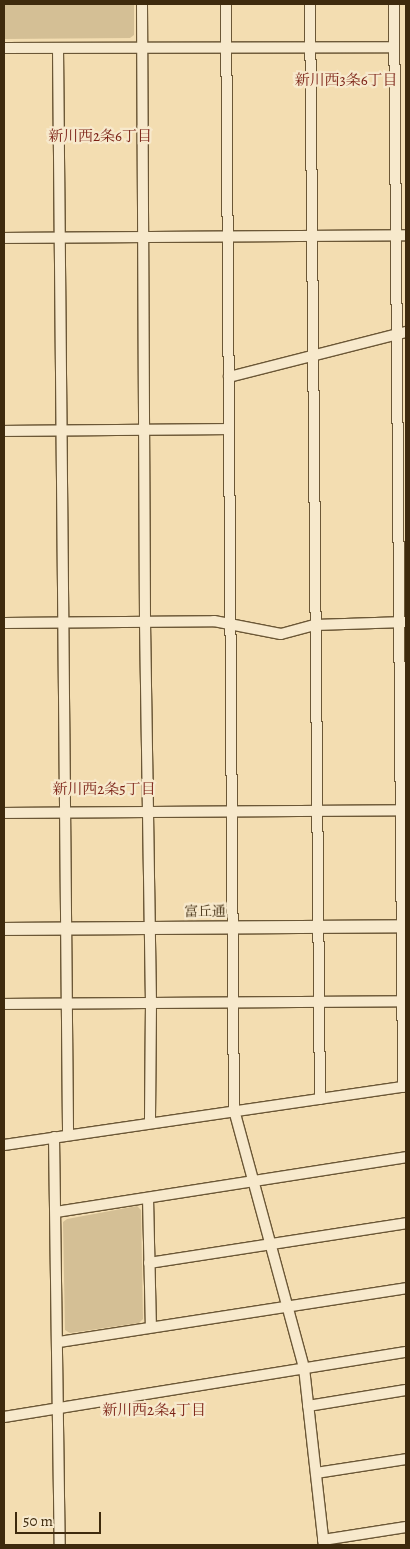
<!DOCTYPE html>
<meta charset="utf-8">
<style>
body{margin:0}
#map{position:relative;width:410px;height:1549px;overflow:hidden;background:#f3ddb1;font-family:Alegreya,"Noto Serif JP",serif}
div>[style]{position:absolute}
.green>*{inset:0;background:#d4bf95}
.roads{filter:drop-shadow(1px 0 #6b5736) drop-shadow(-1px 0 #6b5736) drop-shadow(0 1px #6b5736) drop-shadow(0 -1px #6b5736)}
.minor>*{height:10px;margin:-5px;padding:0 5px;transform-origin:5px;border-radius:5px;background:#f7e9cc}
.tertiary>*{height:12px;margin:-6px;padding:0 6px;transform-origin:6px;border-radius:6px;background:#f7e9cc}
span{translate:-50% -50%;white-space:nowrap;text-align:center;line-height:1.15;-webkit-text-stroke:4.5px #f7e9cc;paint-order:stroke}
.street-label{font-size:14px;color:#3e2a0d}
.neighbourhood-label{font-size:15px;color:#7a1f14}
.frame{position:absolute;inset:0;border:5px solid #3e2a0d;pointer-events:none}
.scale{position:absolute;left:15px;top:1512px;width:86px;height:22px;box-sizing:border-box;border:2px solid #3e2a0d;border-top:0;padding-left:6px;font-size:15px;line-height:18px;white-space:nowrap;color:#3e2a0d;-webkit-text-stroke:4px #f7e9cc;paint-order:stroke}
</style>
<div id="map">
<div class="green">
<i style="clip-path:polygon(4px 4px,134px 4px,134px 35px,130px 38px,4px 39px)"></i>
<i style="clip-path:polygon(137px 1206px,141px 1210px,143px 1319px,139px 1323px,70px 1333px,65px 1330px,63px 1222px,67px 1219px)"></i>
</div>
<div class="roads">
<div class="minor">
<i style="left:142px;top:4px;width:618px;rotate:89.72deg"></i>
<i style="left:145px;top:622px;width:381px;rotate:89.1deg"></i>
<i style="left:151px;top:1003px;width:119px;rotate:90.5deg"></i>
<i style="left:226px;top:4px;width:1106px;rotate:89.59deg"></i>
<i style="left:234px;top:1110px;width:267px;rotate:74.8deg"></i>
<i style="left:304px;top:1368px;width:178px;rotate:83.6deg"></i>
<i style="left:310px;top:4px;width:1095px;rotate:89.48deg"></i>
<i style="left:394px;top:4px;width:1083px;rotate:89.52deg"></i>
<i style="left:4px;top:48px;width:390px;rotate:-0.1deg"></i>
<i style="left:58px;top:48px;width:1087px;rotate:89.47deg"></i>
<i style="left:4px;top:238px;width:402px;rotate:-0.4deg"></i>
<i style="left:229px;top:377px;width:183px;rotate:-14.3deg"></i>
<i style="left:4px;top:431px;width:225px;rotate:-0.5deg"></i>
<i style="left:4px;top:623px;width:210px;rotate:-0.5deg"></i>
<i style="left:214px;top:621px;width:68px;rotate:11deg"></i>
<i style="left:281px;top:634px;width:35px;rotate:-15deg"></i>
<i style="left:315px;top:625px;width:90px;rotate:-1.9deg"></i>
<i style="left:4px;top:813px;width:402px;rotate:-0.4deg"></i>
<i style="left:4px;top:1004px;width:402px;rotate:-0.4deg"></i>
<i style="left:54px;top:1137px;width:408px;rotate:89.2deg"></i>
<i style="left:4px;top:1145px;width:406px;rotate:-8.3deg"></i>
<i style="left:148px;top:1198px;width:129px;rotate:88.7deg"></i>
<i style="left:56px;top:1212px;width:354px;rotate:-8.9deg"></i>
<i style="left:149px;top:1263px;width:260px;rotate:-8.8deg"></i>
<i style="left:59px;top:1342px;width:351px;rotate:-8.8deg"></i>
<i style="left:308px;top:1406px;width:99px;rotate:-9.3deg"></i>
<i style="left:4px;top:1417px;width:407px;rotate:-9.2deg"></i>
<i style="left:316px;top:1473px;width:91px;rotate:-8.8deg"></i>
<i style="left:323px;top:1540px;width:84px;rotate:-8.9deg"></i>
</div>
<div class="tertiary">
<i style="left:4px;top:929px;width:402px;rotate:-0.4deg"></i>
</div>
</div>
<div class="street-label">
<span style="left:205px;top:912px;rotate:-1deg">富丘通</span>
</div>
<div class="neighbourhood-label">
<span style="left:346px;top:81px">新川西3条6丁目</span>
<span style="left:100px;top:137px">新川西2条6丁目</span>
<span style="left:104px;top:790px">新川西2条5丁目</span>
<span style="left:154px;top:1411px">新川西2条4丁目</span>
</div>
<div class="frame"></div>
<div class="scale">50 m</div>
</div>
